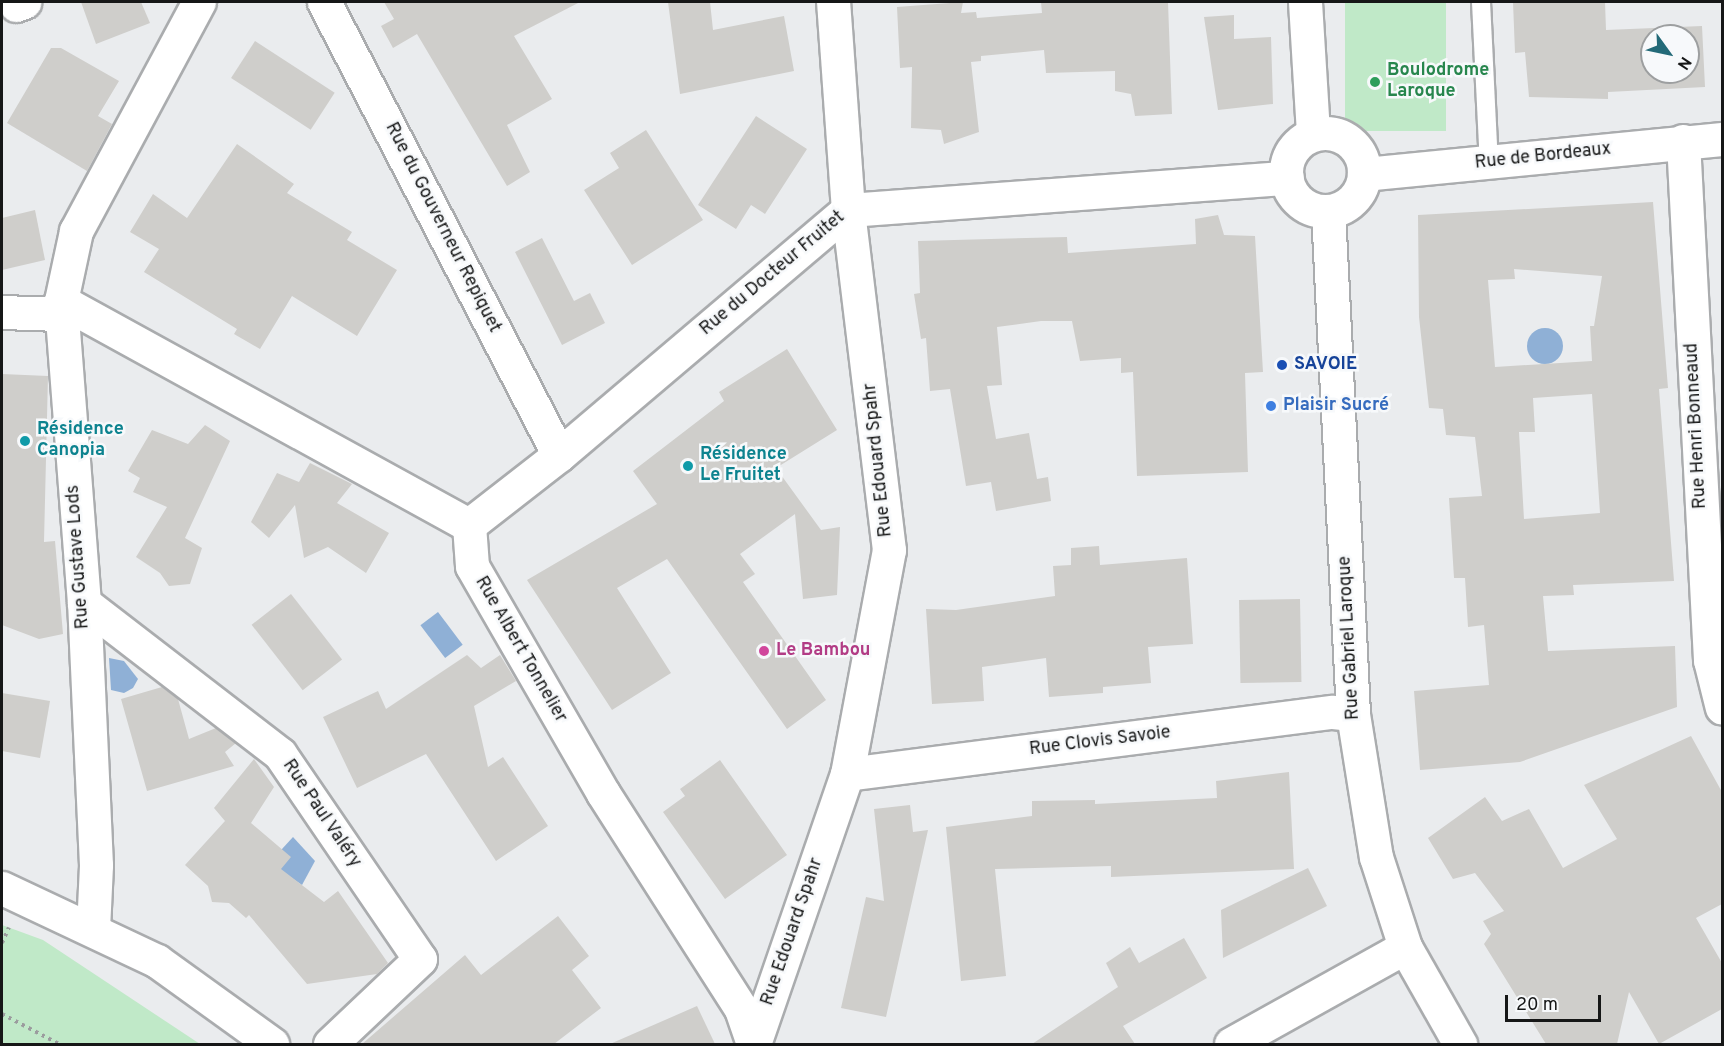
<!DOCTYPE html>
<meta charset="utf-8">
<style>
body{margin:0}
#map{position:relative;width:1724px;height:1046px;overflow:hidden;background:#eaecee;font-family:Overpass,sans-serif}
div>[style]{position:absolute}
.green>*{inset:0;background:#c0e9c8;transform-origin:0 0}
.water>*{inset:0;background:#8fb0d6;transform-origin:0 0}
.round{border-radius:50%}
.building>*{inset:0;background:#cfcecb;transform-origin:0 0}
.path>*{height:4px;margin-top:-2px;transform-origin:0;background:repeating-linear-gradient(90deg,#9b9c9e 0 3px,transparent 0 7.5px)}
.roads{filter:drop-shadow(2px 0 #aaacae) drop-shadow(-2px 0 #aaacae) drop-shadow(0 2px #aaacae) drop-shadow(0 -2px #aaacae)}
.lane>*{height:18px;margin:-9px;padding:0 9px;transform-origin:9px;border-radius:9px;background:#fff}
.street>*{height:33px;margin:-16.5px;padding:0 16.5px;transform-origin:16.5px;border-radius:16.5px;background:#fff}
.secondary>*{height:33px;margin:-16.5px;padding:0 16.5px;transform-origin:16.5px;border-radius:16.5px;background:#fff}
.secondary>.ring{margin:-16.5px;padding:0;box-sizing:content-box;background:none;border:33px solid #fff;border-radius:50%}
.primary>*{height:33px;margin:-16.5px;padding:0 16.5px;transform-origin:16.5px;border-radius:16.5px;background:#fff}
.dots>*{width:16px;height:16px;translate:-50% -50%;box-sizing:border-box;border:3px solid #f7f9fb;border-radius:50%}
span{translate:-50% -50%;white-space:nowrap;text-align:center;line-height:1.15;-webkit-text-stroke:5px #f7f9fb;paint-order:stroke}
.leisure-label{font-size:18px;color:#27864d;font-weight:700}
.left{translate:0 -50%;text-align:left}
.street-label{font-size:18px;color:#161717}
.transit-label{font-size:18px;color:#164399;font-weight:700}
.shop-label{font-size:18px;color:#366cbe;font-weight:700}
.culture-label{font-size:18px;color:#0d838f;font-weight:700}
.hotel-label{font-size:18px;color:#b23c85;font-weight:700}
.frame{position:absolute;inset:0;border:3px solid #161717;pointer-events:none}
.north{position:absolute;left:1640px;top:24px;width:60px;height:60px;box-sizing:border-box;background:#f7f9fb;border:2px solid #9d9fa0;border-radius:50%;rotate:123deg;font-size:16px;font-weight:700;line-height:24px;text-align:center;color:#161717}
.north::after{content:'';display:block;margin:auto;width:21px;height:27px;background:#236a78;clip-path:polygon(50% 0,100% 100%,50% 72%,0 100%)}
.scale{position:absolute;left:1505px;top:995px;width:96px;height:27px;box-sizing:border-box;border:3px solid #161717;border-top:0;padding-left:8px;font-size:18px;line-height:21px;white-space:nowrap;color:#161717;-webkit-text-stroke:4px #f7f9fb;paint-order:stroke}
</style>
<div id="map">
<div class="green">
<i style="left:1345px;top:2px;width:101px;height:129px"></i>
<i style="clip-path:polygon(2px 925px,43px 940px,200px 1044px,2px 1044px)"></i>
</div>
<div class="water">
<i class="round" style="left:1527px;top:328px;width:36px;height:36px"></i>
<i style="left:438px;top:612px;width:41px;height:22px;rotate:53deg"></i>
<i style="clip-path:polygon(109px 658px,124px 661px,138px 679px,133px 688px,124px 693px,111px 690px)"></i>
<i style="clip-path:polygon(293px 837px,315px 861px,302px 885px,277px 868px,282px 849px)"></i>
</div>
<div class="building">
<i style="clip-path:polygon(81px 2px,141px 2px,150px 23px,96px 44px)"></i>
<i style="clip-path:polygon(384px 2px,580px 2px,514px 36px,552px 99px,507px 125px,530px 172px,507px 186px,417px 34px,393px 48px,381px 26px,394px 19px)"></i>
<i style="clip-path:polygon(668px 2px,710px 2px,713px 30px,784px 16px,794px 71px,680px 94px)"></i>
<i style="clip-path:polygon(963px 2px,961px 13px,976px 12px,977px 18px,1042px 13px,1041px 2px,1168px 2px,1172px 114px,1135px 116px,1131px 94px,1115px 91px,1115px 71px,1046px 73px,1044px 50px,981px 56px,981px 61px,971px 62px,979px 132px,944px 144px,941px 130px,911px 128px,912px 67px,900px 68px,897px 7px)"></i>
<i style="clip-path:polygon(evenodd,1513px 2px,1605px 2px,1606px 30px,1702px 26px,1705px 87px,1608px 92px,1608px 99px,1529px 97px,1525px 52px,1515px 53px,1513px 2px,1652px 36px,1688px 36px,1688px 72px,1652px 72px,1652px 36px)"></i>
<i style="clip-path:polygon(1234px 15px,1234px 39px,1271px 37px,1273px 104px,1218px 110px,1204px 17px)"></i>
<i style="left:255px;top:41px;width:95px;height:44px;rotate:33deg"></i>
<i style="clip-path:polygon(51px 48px,61px 48px,119px 81px,98px 116px,112px 124px,87px 171px,7px 123px)"></i>
<i style="clip-path:polygon(756px 116px,807px 149px,765px 214px,751px 205px,736px 229px,698px 205px)"></i>
<i style="clip-path:polygon(646px 130px,703px 220px,632px 265px,584px 190px,619px 168px,610px 153px)"></i>
<i style="clip-path:polygon(237px 144px,294px 184px,287px 193px,352px 232px,347px 240px,397px 270px,357px 336px,292px 296px,260px 349px,234px 334px,237px 329px,144px 272px,159px 249px,130px 232px,153px 194px,187px 218px)"></i>
<i style="clip-path:polygon(evenodd,1653px 202px,1668px 388px,1659px 389px,1674px 581px,1573px 585px,1574px 595px,1543px 596px,1548px 651px,1675px 646px,1677px 707px,1520px 762px,1420px 770px,1414px 691px,1489px 685px,1484px 625px,1468px 627px,1465px 578px,1454px 578px,1449px 498px,1482px 496px,1475px 437px,1446px 435px,1443px 409px,1429px 408px,1419px 317px,1418px 215px,1653px 202px,1514px 269px,1602px 276px,1594px 326px,1590px 326px,1592px 361px,1495px 367px,1488px 280px,1515px 279px,1514px 269px,1653px 202px,1592px 394px,1600px 513px,1524px 519px,1519px 432px,1535px 432px,1533px 398px,1592px 394px)"></i>
<i style="clip-path:polygon(35px 210px,45px 260px,2px 270px,2px 218px)"></i>
<i style="clip-path:polygon(1218px 215px,1224px 235px,1255px 236px,1263px 372px,1245px 373px,1248px 472px,1137px 476px,1133px 372px,1121px 373px,1121px 358px,1080px 361px,1072px 321px,1041px 321px,997px 327px,1002px 385px,987px 386px,996px 439px,1029px 433px,1037px 479px,1048px 477px,1051px 501px,996px 511px,991px 482px,966px 486px,950px 389px,930px 391px,926px 338px,921px 339px,914px 294px,920px 293px,918px 241px,1067px 237px,1068px 253px,1196px 244px,1195px 219px)"></i>
<i style="clip-path:polygon(542px 238px,574px 301px,590px 293px,605px 323px,562px 345px,515px 252px)"></i>
<i style="clip-path:polygon(787px 349px,837px 430px,776px 468px,821px 530px,840px 527px,837px 595px,803px 599px,795px 514px,740px 554px,755px 574px,743px 582px,826px 700px,787px 729px,667px 559px,617px 588px,671px 673px,612px 710px,527px 580px,657px 504px,633px 471px,724px 401px,719px 392px)"></i>
<i style="clip-path:polygon(2px 374px,48px 376px,44px 542px,55px 541px,63px 634px,39px 639px,2px 625px)"></i>
<i style="clip-path:polygon(205px 425px,230px 441px,185px 538px,202px 548px,190px 584px,169px 586px,160px 573px,136px 557px,167px 507px,133px 492px,140px 478px,128px 471px,152px 430px,188px 444px)"></i>
<i style="clip-path:polygon(310px 463px,352px 484px,337px 503px,389px 533px,366px 573px,328px 547px,304px 558px,295px 505px,269px 538px,251px 522px,277px 473px,299px 482px)"></i>
<i style="clip-path:polygon(1099px 546px,1100px 565px,1187px 558px,1193px 644px,1148px 647px,1151px 683px,1103px 687px,1103px 693px,1049px 697px,1046px 658px,982px 667px,984px 701px,932px 704px,926px 609px,956px 610px,1055px 596px,1053px 566px,1071px 565px,1071px 548px)"></i>
<i style="left:291px;top:594px;width:83px;height:50px;rotate:52deg"></i>
<i style="left:1300px;top:599px;width:83px;height:61px;rotate:89deg"></i>
<i style="clip-path:polygon(467px 655px,481px 668px,500px 655px,516px 681px,474px 706px,488px 767px,503px 757px,548px 826px,496px 861px,426px 754px,357px 788px,323px 717px,378px 691px,386px 709px)"></i>
<i style="clip-path:polygon(162px 687px,178px 699px,189px 739px,216px 728px,236px 743px,225px 752px,234px 766px,147px 791px,121px 699px)"></i>
<i style="clip-path:polygon(2px 693px,50px 701px,40px 758px,2px 751px)"></i>
<i style="clip-path:polygon(1691px 736px,1722px 792px,1722px 904px,1696px 918px,1722px 963px,1722px 1009px,1659px 1044px,1629px 992px,1617px 1044px,1546px 1044px,1484px 944px,1491px 934px,1483px 921px,1504px 911px,1475px 873px,1453px 879px,1428px 838px,1485px 797px,1502px 821px,1529px 809px,1563px 868px,1617px 839px,1584px 785px)"></i>
<i style="clip-path:polygon(254px 759px,274px 787px,251px 823px,291px 857px,281px 869px,324px 902px,338px 891px,388px 963px,377px 974px,307px 984px,249px 915px,246px 918px,229px 903px,212px 902px,208px 886px,185px 865px,225px 821px,214px 808px)"></i>
<i style="clip-path:polygon(720px 760px,787px 855px,725px 899px,663px 812px,685px 796px,680px 789px)"></i>
<i style="clip-path:polygon(1289px 772px,1294px 869px,1111px 877px,1111px 866px,995px 869px,1006px 976px,961px 981px,946px 827px,1032px 816px,1032px 801px,1095px 800px,1095px 804px,1217px 798px,1216px 781px)"></i>
<i style="clip-path:polygon(910px 805px,913px 832px,928px 830px,886px 1017px,841px 1008px,866px 897px,884px 901px,874px 809px)"></i>
<i style="clip-path:polygon(1308px 868px,1327px 906px,1223px 958px,1221px 910px)"></i>
<i style="clip-path:polygon(558px 916px,589px 956px,572px 970px,601px 1008px,554px 1044px,362px 1044px,465px 955px,481px 975px)"></i>
<i style="clip-path:polygon(1184px 938px,1207px 978px,1123px 1026px,1135px 1044px,1032px 1044px,1118px 987px,1106px 963px,1130px 947px,1139px 963px)"></i>
<i style="clip-path:polygon(697px 1006px,715px 1044px,610px 1044px)"></i>
</div>
<div class="path">
<i style="left:2px;top:943px;width:17px;rotate:-66deg"></i>
<i style="left:2px;top:1014px;width:64px;rotate:27.8deg"></i>
</div>
<div class="roads">
<div class="lane">
<i style="left:1481px;top:2px;width:161px;rotate:87.2deg"></i>
</div>
<div class="street">
<i style="left:324px;top:2px;width:510px;rotate:62.58deg"></i>
<i style="left:16px;top:5px;width:9px;rotate:-21deg"></i>
<i style="left:1683px;top:141px;width:520px;rotate:87.02deg"></i>
<i style="left:1710px;top:660px;width:49px;rotate:76deg"></i>
<i style="left:61px;top:301px;width:465px;rotate:28.8deg"></i>
<i style="left:2px;top:312px;width:58px;rotate:2deg"></i>
<i style="left:469px;top:525px;width:114px;rotate:-37.9deg"></i>
<i style="left:559px;top:455px;width:379px;rotate:-40.3deg"></i>
<i style="left:848px;top:210px;width:440px;rotate:-4.2deg"></i>
<i style="left:469px;top:525px;width:41px;rotate:85.8deg"></i>
<i style="left:472px;top:566px;width:262px;rotate:60deg"></i>
<i style="left:603px;top:793px;width:256px;rotate:57.4deg"></i>
<i style="left:741px;top:1009px;width:37px;rotate:71deg"></i>
<i style="left:84px;top:603px;width:247px;rotate:37.6deg"></i>
<i style="left:280px;top:754px;width:248px;rotate:55.7deg"></i>
<i style="left:420px;top:959px;width:124px;rotate:136.6deg"></i>
<i style="left:847px;top:774px;width:490px;rotate:-7.3deg"></i>
<i style="left:1333px;top:712px;width:20px;rotate:6deg"></i>
<i style="left:754px;top:1044px;width:286px;rotate:-71deg"></i>
<i style="left:847px;top:774px;width:228px;rotate:-79.4deg"></i>
<i style="left:889px;top:550px;width:342px;rotate:-96.9deg"></i>
<i style="left:848px;top:210px;width:209px;rotate:-94.1deg"></i>
<i style="left:1231px;top:1044px;width:199px;rotate:-29.1deg"></i>
</div>
<div class="secondary">
<i style="left:1305px;top:2px;width:132px;rotate:86.5deg"></i>
<i class="ring" style="left:1286px;top:133px;width:45px;height:45px"></i>
<i style="left:1364px;top:174px;width:360px;rotate:-5.6deg"></i>
<i style="left:1328px;top:211px;width:504px;rotate:87.15deg"></i>
<i style="left:1353px;top:714px;width:145px;rotate:80.9deg"></i>
<i style="left:1376px;top:857px;width:95px;rotate:72.1deg"></i>
<i style="left:1405px;top:947px;width:112px;rotate:60.4deg"></i>
<i style="left:93px;top:929px;width:64px;rotate:-87.3deg"></i>
<i style="left:96px;top:865px;width:262px;rotate:-92.6deg"></i>
<i style="left:84px;top:603px;width:303px;rotate:-94.4deg"></i>
<i style="left:61px;top:301px;width:72px;rotate:-77.9deg"></i>
<i style="left:76px;top:231px;width:260px;rotate:-61.8deg"></i>
</div>
<div class="primary">
<i style="left:2px;top:888px;width:171px;rotate:25.2deg"></i>
<i style="left:157px;top:961px;width:142px;rotate:35.8deg"></i>
</div>
</div>
<div class="dots">
<i style="left:1375px;top:82px;background:#2e9e5b"></i>
<i style="left:1282px;top:365px;background:#1a4fb4"></i>
<i style="left:1271px;top:406px;background:#3f7fe0"></i>
<i style="left:25px;top:441px;background:#0f9aa8"></i>
<i style="left:688px;top:466px;background:#0f9aa8"></i>
<i style="left:764px;top:651px;background:#d1479c"></i>
</div>
<div class="leisure-label">
<span class="left" style="left:1387px;top:82px">Boulodrome<br>Laroque</span>
</div>
<div class="street-label">
<span style="left:1543px;top:157px;rotate:-6deg">Rue de Bordeaux</span>
<span style="left:442px;top:228px;rotate:63deg">Rue du Gouverneur Repiquet</span>
<span style="left:773px;top:274px;rotate:-40deg">Rue du Docteur Fruitet</span>
<span style="left:1697px;top:426px;rotate:-93deg">Rue Henri Bonneaud</span>
<span style="left:879px;top:460px;rotate:-96deg">Rue Edouard Spahr</span>
<span style="left:79px;top:557px;rotate:-94deg">Rue Gustave Lods</span>
<span style="left:1350px;top:638px;rotate:-93deg">Rue Gabriel Laroque</span>
<span style="left:520px;top:650px;rotate:60deg">Rue Albert Tonnelier</span>
<span style="left:1100px;top:742px;rotate:-7deg">Rue Clovis Savoie</span>
<span style="left:321px;top:814px;rotate:56deg">Rue Paul Valéry</span>
<span style="left:793px;top:932px;rotate:-71deg">Rue Edouard Spahr</span>
</div>
<div class="transit-label">
<span class="left" style="left:1294px;top:365px">SAVOIE</span>
</div>
<div class="shop-label">
<span class="left" style="left:1283px;top:406px">Plaisir Sucré</span>
</div>
<div class="culture-label">
<span class="left" style="left:37px;top:441px">Résidence<br>Canopia</span>
<span class="left" style="left:700px;top:466px">Résidence<br>Le Fruitet</span>
</div>
<div class="hotel-label">
<span class="left" style="left:776px;top:651px">Le Bambou</span>
</div>
<div class="frame"></div>
<div class="north">N</div>
<div class="scale">20 m</div>
</div>
